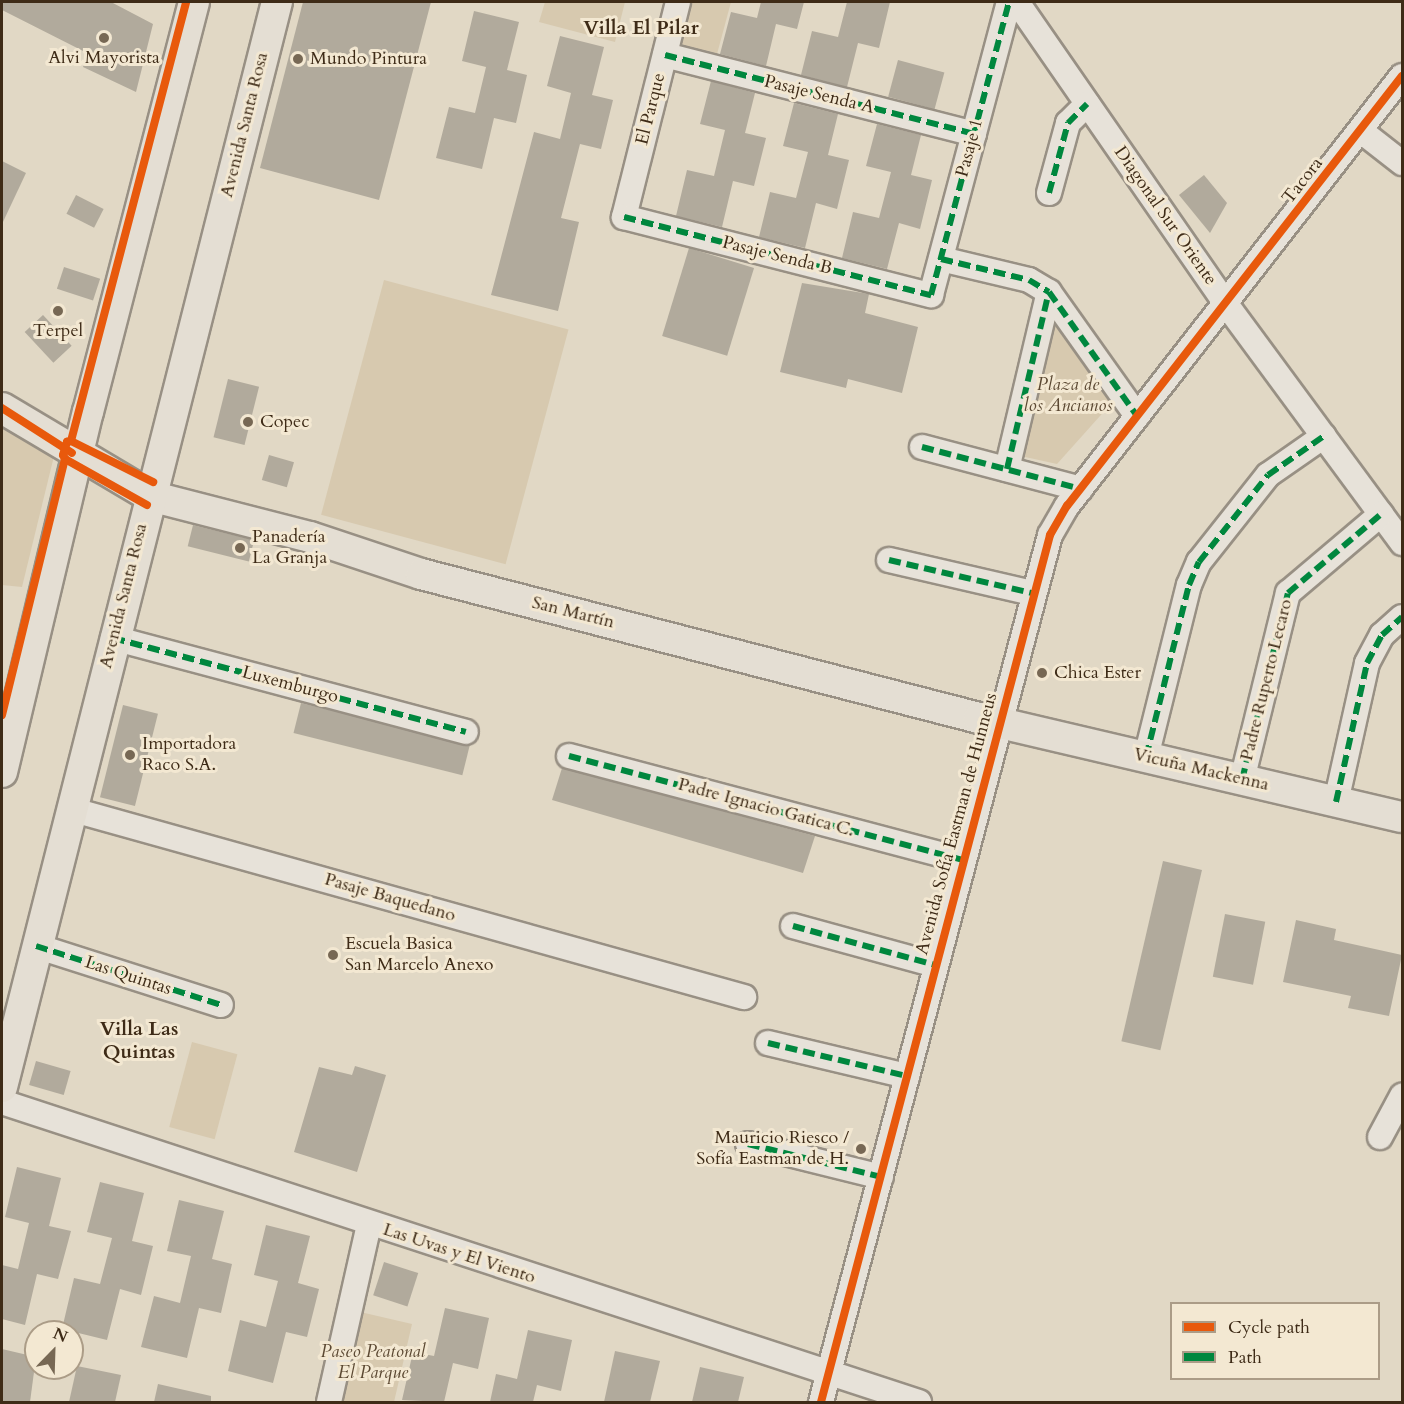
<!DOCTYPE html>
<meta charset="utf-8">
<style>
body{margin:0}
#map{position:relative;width:1404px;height:1404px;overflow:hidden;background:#e1d8c5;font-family:Cardo,serif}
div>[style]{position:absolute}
.green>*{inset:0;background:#d7c9af;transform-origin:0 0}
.building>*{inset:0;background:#b1aa9c;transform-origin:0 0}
.roads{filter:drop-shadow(2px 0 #989084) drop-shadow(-2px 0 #989084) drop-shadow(0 2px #989084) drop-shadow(0 -2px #989084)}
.minor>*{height:24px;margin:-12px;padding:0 12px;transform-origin:12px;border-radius:12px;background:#e7e2d9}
.major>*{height:30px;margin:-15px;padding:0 15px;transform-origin:15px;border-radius:15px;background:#e4ded3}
.quiet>*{height:6px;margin-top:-3px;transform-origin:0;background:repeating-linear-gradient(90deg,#00873e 0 12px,transparent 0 18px)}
.cycleway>*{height:8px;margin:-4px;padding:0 4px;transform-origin:4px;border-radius:4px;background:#e8590c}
.dots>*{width:16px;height:16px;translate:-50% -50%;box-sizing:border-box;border:3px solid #f3e8d2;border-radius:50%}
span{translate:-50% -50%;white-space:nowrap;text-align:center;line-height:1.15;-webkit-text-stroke:6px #f3e8d2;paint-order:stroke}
.poi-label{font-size:18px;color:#3e2b17}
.left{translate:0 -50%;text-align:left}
.right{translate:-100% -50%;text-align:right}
.street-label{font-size:18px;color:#3e2b17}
.park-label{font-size:18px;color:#5b4832;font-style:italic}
.neighbourhood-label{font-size:20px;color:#3e2b17;font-weight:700}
.frame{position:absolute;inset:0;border:3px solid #3e2b17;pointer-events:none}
.legend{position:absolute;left:1170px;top:1302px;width:210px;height:78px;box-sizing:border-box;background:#f3e8d2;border:2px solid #ab9c87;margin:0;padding:8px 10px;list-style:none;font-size:18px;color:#3e2b17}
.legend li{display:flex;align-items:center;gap:12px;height:30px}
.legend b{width:30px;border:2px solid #ab9c87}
.north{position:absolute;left:24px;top:1320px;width:60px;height:60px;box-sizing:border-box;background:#f3e8d2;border:2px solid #ab9c87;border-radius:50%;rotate:23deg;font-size:16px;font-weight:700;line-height:24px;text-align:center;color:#3e2b17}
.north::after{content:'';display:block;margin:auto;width:21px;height:27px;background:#776854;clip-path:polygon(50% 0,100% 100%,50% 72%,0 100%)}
</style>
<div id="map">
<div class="green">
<i style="clip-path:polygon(545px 2px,625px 2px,615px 42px,539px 22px)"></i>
<i style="clip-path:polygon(691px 2px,731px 2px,713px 69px,676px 59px)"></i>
<i style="left:384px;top:280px;width:191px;height:243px;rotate:15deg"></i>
<i style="clip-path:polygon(1051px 306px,1117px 397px,1057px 464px,1016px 455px)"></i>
<i style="clip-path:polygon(2px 417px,55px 452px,22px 587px,2px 585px)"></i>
<i style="left:192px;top:1042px;width:47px;height:88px;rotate:15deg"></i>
<i style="clip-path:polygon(356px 1311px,412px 1324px,394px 1402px,335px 1402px)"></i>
</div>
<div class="building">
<i style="clip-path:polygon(2px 2px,111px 2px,153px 24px,136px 92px,83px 67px,87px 53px,2px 10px)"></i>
<i style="clip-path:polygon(303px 2px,431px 2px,379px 200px,260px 168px)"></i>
<i style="clip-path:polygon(761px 2px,804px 2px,797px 29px,776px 24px,766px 66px,720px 54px,731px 12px,757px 18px)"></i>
<i style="clip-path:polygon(847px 2px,890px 2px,879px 48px,858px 43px,847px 87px,801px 75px,812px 31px,838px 37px)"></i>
<i style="clip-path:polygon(474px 11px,519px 22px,507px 70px,527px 75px,516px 123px,494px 118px,482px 169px,436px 158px,449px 107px,475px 113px,486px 67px,462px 61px)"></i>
<i style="clip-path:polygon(560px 36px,604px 47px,592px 95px,613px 100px,601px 149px,580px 144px,561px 218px,579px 222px,558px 311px,491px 295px,534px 132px,560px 139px,571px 93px,547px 86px)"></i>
<i style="left:898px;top:60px;width:48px;height:38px;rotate:15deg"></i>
<i style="clip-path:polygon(711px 81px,755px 93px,745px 133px,766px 138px,754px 186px,733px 181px,722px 227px,676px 216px,687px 170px,714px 176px,725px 130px,700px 124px)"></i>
<i style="clip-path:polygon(794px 103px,838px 114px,828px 155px,849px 160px,837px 209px,816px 203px,805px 248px,759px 237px,770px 192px,796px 198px,808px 152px,783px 146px)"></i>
<i style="clip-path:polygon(877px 124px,921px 135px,911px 175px,932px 180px,920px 229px,899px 223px,887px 269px,842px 258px,853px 212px,879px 218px,891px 172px,866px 166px)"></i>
<i style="clip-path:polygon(2px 161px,26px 173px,2px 224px)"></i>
<i style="clip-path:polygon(1204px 175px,1227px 203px,1210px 233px,1179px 195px)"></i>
<i style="left:76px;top:195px;width:31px;height:21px;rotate:27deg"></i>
<i style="left:689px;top:248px;width:68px;height:92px;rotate:17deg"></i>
<i style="left:64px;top:267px;width:38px;height:23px;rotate:18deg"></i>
<i style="clip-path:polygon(802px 283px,869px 294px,865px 313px,918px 327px,902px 393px,848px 379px,846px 388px,780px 372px)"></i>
<i style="left:43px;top:315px;width:42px;height:25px;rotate:47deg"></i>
<i style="left:228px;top:379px;width:32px;height:60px;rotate:14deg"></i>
<i style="left:269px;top:455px;width:26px;height:26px;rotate:16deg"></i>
<i style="left:193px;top:525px;width:63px;height:22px;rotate:14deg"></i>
<i style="left:301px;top:703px;width:174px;height:31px;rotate:14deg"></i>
<i style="left:123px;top:705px;width:36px;height:95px;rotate:14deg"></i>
<i style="clip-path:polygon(562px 768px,815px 836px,803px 873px,552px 800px)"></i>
<i style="left:1163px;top:861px;width:40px;height:185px;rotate:13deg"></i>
<i style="left:1225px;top:914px;width:41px;height:64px;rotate:11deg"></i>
<i style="clip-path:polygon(1296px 920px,1336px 929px,1334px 940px,1402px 955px,1389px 1016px,1348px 1008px,1351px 996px,1283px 982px)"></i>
<i style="left:36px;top:1061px;width:36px;height:25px;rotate:16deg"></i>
<i style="clip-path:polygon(355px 1066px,386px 1075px,357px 1172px,294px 1152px,319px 1067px,352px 1075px)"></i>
<i style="clip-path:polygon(17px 1167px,61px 1178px,49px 1226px,71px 1231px,58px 1279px,37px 1274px,25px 1325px,2px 1319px,2px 1265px,18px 1269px,29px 1223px,5px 1217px)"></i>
<i style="clip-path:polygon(100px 1182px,144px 1193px,132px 1241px,153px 1246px,141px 1295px,120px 1289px,107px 1340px,62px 1329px,74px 1278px,100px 1284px,112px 1238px,87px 1232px)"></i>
<i style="clip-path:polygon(179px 1200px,224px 1211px,212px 1259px,232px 1264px,221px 1313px,199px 1308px,187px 1358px,141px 1347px,154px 1296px,180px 1303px,191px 1256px,167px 1251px)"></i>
<i style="clip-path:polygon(266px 1225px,310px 1236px,298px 1283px,319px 1289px,307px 1337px,286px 1332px,273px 1383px,228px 1371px,240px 1320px,266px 1327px,278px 1281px,254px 1275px)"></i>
<i style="left:384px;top:1262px;width:36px;height:35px;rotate:18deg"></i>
<i style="clip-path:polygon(445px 1308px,489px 1318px,478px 1369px,453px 1363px,444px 1402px,402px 1400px,413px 1352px,434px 1356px)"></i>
<i style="clip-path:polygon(528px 1330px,572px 1340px,561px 1391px,537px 1385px,533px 1402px,490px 1402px,496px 1374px,517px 1379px)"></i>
<i style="clip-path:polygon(2px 1349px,36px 1357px,30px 1402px,2px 1402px)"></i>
<i style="clip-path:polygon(615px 1351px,660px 1361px,650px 1402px,604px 1402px)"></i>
<i style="clip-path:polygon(77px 1366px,121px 1375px,115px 1402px,69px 1402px)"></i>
<i style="clip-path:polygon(700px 1367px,744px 1377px,738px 1402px,692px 1402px)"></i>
<i style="clip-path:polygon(158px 1384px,211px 1396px,211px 1402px,154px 1402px)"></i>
</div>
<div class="roads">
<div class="minor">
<i style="left:678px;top:2px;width:222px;rotate:104.1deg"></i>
<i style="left:624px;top:217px;width:317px;rotate:14.3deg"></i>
<i style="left:931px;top:295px;width:303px;rotate:-75.1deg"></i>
<i style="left:1017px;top:2px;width:367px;rotate:55.3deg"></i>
<i style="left:1226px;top:304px;width:297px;rotate:53.6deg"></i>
<i style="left:665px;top:55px;width:319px;rotate:14.3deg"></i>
<i style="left:1361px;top:131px;width:52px;rotate:38deg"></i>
<i style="left:1049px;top:193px;width:73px;rotate:-74.8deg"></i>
<i style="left:1068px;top:123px;width:27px;rotate:-45deg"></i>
<i style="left:941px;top:259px;width:90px;rotate:13.4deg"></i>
<i style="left:1029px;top:280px;width:23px;rotate:31deg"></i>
<i style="left:1049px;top:292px;width:152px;rotate:54.6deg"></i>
<i style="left:922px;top:447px;width:164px;rotate:14.8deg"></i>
<i style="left:1007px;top:469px;width:182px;rotate:-76.7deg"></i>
<i style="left:889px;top:560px;width:147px;rotate:13deg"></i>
<i style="left:113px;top:638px;width:365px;rotate:14.9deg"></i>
<i style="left:569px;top:756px;width:408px;rotate:14.8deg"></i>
<i style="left:1146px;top:757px;width:177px;rotate:-76deg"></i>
<i style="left:1189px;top:585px;width:25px;rotate:-67deg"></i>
<i style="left:1199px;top:562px;width:111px;rotate:-51.6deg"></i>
<i style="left:1268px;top:475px;width:68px;rotate:-34.9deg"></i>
<i style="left:1242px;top:780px;width:193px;rotate:-76.2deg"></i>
<i style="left:1288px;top:593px;width:122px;rotate:-40.3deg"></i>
<i style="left:1336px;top:802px;width:142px;rotate:-77.4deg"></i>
<i style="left:1367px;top:663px;width:32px;rotate:-62deg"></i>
<i style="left:1382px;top:635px;width:27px;rotate:-42deg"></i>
<i style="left:70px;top:809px;width:700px;rotate:15.59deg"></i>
<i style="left:793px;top:926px;width:148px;rotate:15.3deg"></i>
<i style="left:36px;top:946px;width:194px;rotate:17.7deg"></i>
<i style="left:768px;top:1043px;width:143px;rotate:13.4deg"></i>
<i style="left:2px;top:1102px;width:965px;rotate:18.12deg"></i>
<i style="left:1380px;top:1137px;width:47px;rotate:-61.8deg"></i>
<i style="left:748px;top:1144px;width:137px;rotate:13.9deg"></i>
<i style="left:329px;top:1402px;width:181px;rotate:-77.3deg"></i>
<i style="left:821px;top:1402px;width:897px;rotate:-75.2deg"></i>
<i style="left:1050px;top:535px;width:34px;rotate:-60deg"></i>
<i style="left:1067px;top:506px;width:545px;rotate:-52.08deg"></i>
</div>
<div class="major">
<i style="left:2px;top:408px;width:172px;rotate:30.7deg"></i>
<i style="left:150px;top:496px;width:165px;rotate:14.4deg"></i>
<i style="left:310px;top:537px;width:117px;rotate:18.4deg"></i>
<i style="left:421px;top:574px;width:576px;rotate:14.47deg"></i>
<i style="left:979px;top:718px;width:434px;rotate:13.2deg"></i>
<i style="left:2px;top:772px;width:370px;rotate:-76.6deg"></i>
<i style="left:88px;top:412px;width:423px;rotate:-75.5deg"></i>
<i style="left:2px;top:1087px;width:1119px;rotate:-75.78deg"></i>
</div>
</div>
<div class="quiet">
<i style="left:665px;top:55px;width:319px;rotate:14.3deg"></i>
<i style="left:1049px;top:193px;width:73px;rotate:-74.8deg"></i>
<i style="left:1068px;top:123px;width:27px;rotate:-45deg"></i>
<i style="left:624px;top:217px;width:317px;rotate:14.3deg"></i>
<i style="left:931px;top:295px;width:303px;rotate:-75.1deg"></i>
<i style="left:941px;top:259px;width:90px;rotate:13.4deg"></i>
<i style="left:1029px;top:280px;width:23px;rotate:31deg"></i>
<i style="left:1049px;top:292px;width:152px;rotate:54.6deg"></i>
<i style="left:922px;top:447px;width:164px;rotate:14.8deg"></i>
<i style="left:1007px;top:469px;width:182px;rotate:-76.7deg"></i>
<i style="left:889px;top:560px;width:147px;rotate:13deg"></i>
<i style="left:113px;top:638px;width:365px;rotate:14.9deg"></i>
<i style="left:569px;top:756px;width:408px;rotate:14.8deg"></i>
<i style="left:1146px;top:757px;width:177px;rotate:-76deg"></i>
<i style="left:1189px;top:585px;width:25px;rotate:-67deg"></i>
<i style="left:1199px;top:562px;width:111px;rotate:-51.6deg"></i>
<i style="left:1268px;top:475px;width:68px;rotate:-34.9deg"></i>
<i style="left:1242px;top:780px;width:193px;rotate:-76.2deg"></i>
<i style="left:1288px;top:593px;width:122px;rotate:-40.3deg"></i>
<i style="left:1336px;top:802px;width:142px;rotate:-77.4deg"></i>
<i style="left:1367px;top:663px;width:32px;rotate:-62deg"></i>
<i style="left:1382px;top:635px;width:27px;rotate:-42deg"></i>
<i style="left:793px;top:926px;width:148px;rotate:15.3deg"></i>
<i style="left:36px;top:946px;width:194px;rotate:17.7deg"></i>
<i style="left:768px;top:1043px;width:143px;rotate:13.4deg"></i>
<i style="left:748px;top:1144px;width:137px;rotate:13.9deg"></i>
</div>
<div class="cycleway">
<i style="left:2px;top:408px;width:83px;rotate:32.7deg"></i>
<i style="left:71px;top:441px;width:92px;rotate:26.6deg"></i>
<i style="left:65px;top:459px;width:94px;rotate:29.3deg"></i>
<i style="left:2px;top:715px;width:264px;rotate:-76.2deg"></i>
<i style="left:65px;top:459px;width:4px;rotate:-117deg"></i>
<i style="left:63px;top:455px;width:14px;rotate:-73deg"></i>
<i style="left:67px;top:442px;width:4px;rotate:-14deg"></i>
<i style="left:71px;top:441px;width:454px;rotate:-75.3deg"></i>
<i style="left:821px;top:1402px;width:897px;rotate:-75.2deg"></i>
<i style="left:1050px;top:535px;width:34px;rotate:-60deg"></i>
<i style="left:1067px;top:506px;width:545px;rotate:-52.08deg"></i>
</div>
<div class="dots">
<i style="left:104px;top:38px;background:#776854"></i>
<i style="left:298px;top:59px;background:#776854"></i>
<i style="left:58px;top:311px;background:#776854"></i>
<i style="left:248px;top:422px;background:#776854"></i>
<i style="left:240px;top:548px;background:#776854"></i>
<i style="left:1042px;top:673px;background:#776854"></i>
<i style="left:130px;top:755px;background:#776854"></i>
<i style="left:333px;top:955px;background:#776854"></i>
<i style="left:861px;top:1149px;background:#776854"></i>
</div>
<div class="poi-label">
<span style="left:104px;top:58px">Alvi Mayorista</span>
<span class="left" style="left:310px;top:59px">Mundo Pintura</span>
<span style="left:58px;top:331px">Terpel</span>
<span class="left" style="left:260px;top:422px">Copec</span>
<span class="left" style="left:252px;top:548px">Panadería<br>La Granja</span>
<span class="left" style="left:1054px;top:673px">Chica Ester</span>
<span class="left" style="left:142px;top:755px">Importadora<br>Raco S.A.</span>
<span class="left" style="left:345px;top:955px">Escuela Basica<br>San Marcelo Anexo</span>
<span class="right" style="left:849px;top:1149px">Mauricio Riesco /<br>Sofía Eastman de H.</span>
</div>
<div class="street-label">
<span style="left:819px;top:95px;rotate:14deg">Pasaje Senda A</span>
<span style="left:651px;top:109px;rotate:-76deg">El Parque</span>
<span style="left:245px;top:125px;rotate:-76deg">Avenida Santa Rosa</span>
<span style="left:970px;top:148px;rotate:-75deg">Pasaje 1</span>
<span style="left:1303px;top:181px;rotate:-52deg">Tacora</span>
<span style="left:1165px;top:216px;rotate:55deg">Diagonal Sur Oriente</span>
<span style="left:777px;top:256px;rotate:14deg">Pasaje Senda B</span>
<span style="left:124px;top:596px;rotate:-76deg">Avenida Santa Rosa</span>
<span style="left:573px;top:613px;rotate:14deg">San Martín</span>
<span style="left:1267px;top:680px;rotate:-76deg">Padre Ruperto Lecaro</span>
<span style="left:290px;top:685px;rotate:15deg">Luxemburgo</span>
<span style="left:1201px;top:770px;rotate:13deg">Vicuña Mackenna</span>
<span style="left:766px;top:808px;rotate:15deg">Padre Ignacio Gatica C.</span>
<span style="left:957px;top:824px;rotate:-75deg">Avenida Sofía Eastman de Hunneus</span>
<span style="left:390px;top:898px;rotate:16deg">Pasaje Baquedano</span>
<span style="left:128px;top:976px;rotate:18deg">Las Quintas</span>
<span style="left:459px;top:1254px;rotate:18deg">Las Uvas y El Viento</span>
</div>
<div class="park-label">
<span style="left:1068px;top:396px">Plaza de<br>los Ancianos</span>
<span style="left:373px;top:1363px">Paseo Peatonal<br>El Parque</span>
</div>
<div class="neighbourhood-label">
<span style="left:641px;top:27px">Villa El Pilar</span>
<span style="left:139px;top:1040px">Villa Las<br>Quintas</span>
</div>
<div class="frame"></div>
<ul class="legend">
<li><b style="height:8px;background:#e8590c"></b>Cycle path</li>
<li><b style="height:8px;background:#00873e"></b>Path</li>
</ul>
<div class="north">N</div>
</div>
